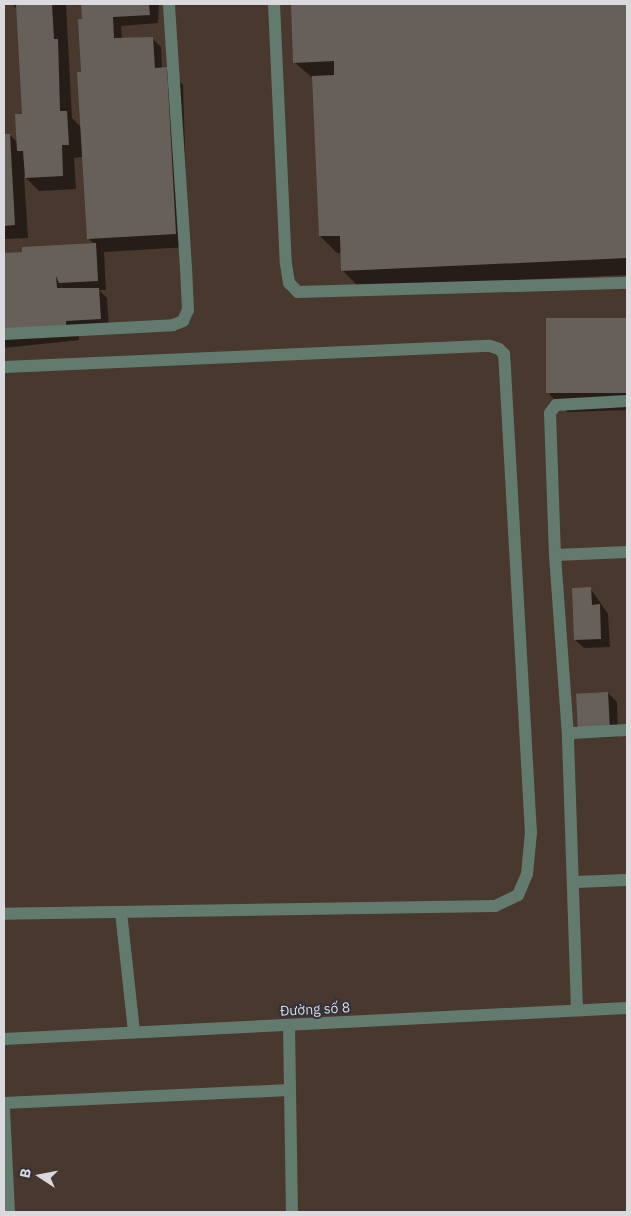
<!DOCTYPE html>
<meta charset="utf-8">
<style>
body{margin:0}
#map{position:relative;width:631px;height:1216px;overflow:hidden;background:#34333b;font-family:"IBM Plex Sans",sans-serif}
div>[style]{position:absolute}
.industrial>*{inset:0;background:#49382d;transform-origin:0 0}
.shadow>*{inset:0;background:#0007}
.building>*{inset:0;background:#67605a;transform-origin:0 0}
.minor>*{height:12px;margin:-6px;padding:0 6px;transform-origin:6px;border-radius:6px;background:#627b6e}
span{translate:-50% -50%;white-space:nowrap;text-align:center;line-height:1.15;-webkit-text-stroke:4.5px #34333b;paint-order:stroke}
.street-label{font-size:14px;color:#d9d9de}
.frame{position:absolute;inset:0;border:5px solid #d9d9de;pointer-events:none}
.north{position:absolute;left:15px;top:1151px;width:50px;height:50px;-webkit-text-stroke:4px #34333b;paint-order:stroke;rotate:281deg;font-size:14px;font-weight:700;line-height:20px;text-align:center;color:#d9d9de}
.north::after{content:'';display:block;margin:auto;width:18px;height:22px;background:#d9d9de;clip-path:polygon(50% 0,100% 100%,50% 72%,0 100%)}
</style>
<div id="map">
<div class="industrial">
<i style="left:4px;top:4px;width:623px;height:1208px"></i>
</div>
<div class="shadow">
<i style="clip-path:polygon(12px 4px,66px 4px,72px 118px,81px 127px,83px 4px,159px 4px,158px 23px,121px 26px,122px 39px,153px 39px,161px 47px,162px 69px,166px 69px,183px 85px,188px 247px,104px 252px,106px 290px,99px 290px,107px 298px,109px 327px,78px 329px,79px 340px,4px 348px,4px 254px,94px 244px,89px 239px,83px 157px,74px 158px,76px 189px,39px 191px,24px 176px,28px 238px,4px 239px,4px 135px,10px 135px,18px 143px,23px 115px,17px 9px)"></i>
<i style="clip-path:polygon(292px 4px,627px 4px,627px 275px,359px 287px,342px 270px,341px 253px,337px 253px,320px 236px,314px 79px,294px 62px)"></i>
<i style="clip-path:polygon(627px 319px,627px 410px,567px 412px,550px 395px,547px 322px)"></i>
<i style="clip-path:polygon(590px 588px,608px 614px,610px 647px,584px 648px,575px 640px)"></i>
<i style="clip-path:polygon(608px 693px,617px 702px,618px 737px,587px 738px,578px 730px)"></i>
</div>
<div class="building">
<i style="clip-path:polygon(16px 4px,52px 4px,54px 39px,58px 39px,60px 111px,67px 111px,69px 145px,62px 145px,63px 176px,25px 178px,23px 151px,17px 151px,15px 114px,22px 114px)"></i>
<i style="clip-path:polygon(81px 4px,149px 4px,150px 15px,113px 17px,114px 38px,153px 37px,155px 68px,167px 67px,176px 234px,87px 239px,77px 72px,81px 72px,78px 19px,82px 19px)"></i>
<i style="clip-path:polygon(291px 4px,627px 4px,627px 258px,341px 271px,340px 236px,319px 236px,312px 76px,334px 75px,334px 61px,293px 63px)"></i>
<i style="clip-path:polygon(4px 134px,10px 134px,15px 225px,4px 226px)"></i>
<i style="clip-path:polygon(96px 243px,98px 281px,59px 283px,56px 276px,57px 288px,99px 288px,101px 319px,66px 321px,66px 328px,4px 331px,4px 253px,22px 252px,22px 247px)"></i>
<i style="left:627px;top:318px;width:75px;height:81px;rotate:90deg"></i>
<i style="clip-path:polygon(591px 587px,592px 605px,600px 604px,601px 639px,574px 640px,572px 588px)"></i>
<i style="left:608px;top:692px;width:37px;height:32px;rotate:87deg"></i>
</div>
<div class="minor">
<i style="left:274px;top:4px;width:260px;rotate:87.4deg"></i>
<i style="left:286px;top:264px;width:19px;rotate:81deg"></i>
<i style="left:289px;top:283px;width:13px;rotate:45deg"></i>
<i style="left:298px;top:292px;width:329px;rotate:-1.6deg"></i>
<i style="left:4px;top:334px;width:169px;rotate:-3deg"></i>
<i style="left:173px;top:325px;width:11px;rotate:-22deg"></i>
<i style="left:183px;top:321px;width:12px;rotate:-66deg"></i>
<i style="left:188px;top:310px;width:42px;rotate:-92.7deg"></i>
<i style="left:186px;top:268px;width:265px;rotate:-93.7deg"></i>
<i style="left:4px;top:367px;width:486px;rotate:-2.5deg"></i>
<i style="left:490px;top:346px;width:9px;rotate:18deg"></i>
<i style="left:499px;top:349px;width:7px;rotate:45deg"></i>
<i style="left:504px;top:354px;width:15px;rotate:86deg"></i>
<i style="left:505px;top:369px;width:464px;rotate:86.8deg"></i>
<i style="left:531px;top:832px;width:42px;rotate:95.4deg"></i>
<i style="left:527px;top:874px;width:23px;rotate:113deg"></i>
<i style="left:518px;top:895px;width:25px;rotate:154deg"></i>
<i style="left:495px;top:906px;width:491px;rotate:179.1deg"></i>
<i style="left:627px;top:401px;width:71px;rotate:176.8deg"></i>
<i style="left:556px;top:405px;width:10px;rotate:127deg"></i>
<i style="left:550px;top:413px;width:142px;rotate:88deg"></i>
<i style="left:555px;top:555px;width:72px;rotate:-2.4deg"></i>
<i style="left:555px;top:555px;width:182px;rotate:85.9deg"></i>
<i style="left:575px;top:882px;width:52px;rotate:-2.2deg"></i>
<i style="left:121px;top:912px;width:121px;rotate:83.8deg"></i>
<i style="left:577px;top:1010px;width:273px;rotate:-91.9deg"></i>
<i style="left:568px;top:737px;width:6px;rotate:-45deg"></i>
<i style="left:572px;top:733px;width:55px;rotate:-3.1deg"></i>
<i style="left:289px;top:1025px;width:187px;rotate:89.1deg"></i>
<i style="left:4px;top:1039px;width:624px;rotate:-2.85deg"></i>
<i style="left:4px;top:1103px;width:285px;rotate:-2.6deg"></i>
<i style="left:4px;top:1110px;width:102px;rotate:87.2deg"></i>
</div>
<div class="street-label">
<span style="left:315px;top:1009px;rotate:-3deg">Đường số 8</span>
</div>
<div class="frame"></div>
<div class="north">B</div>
</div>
